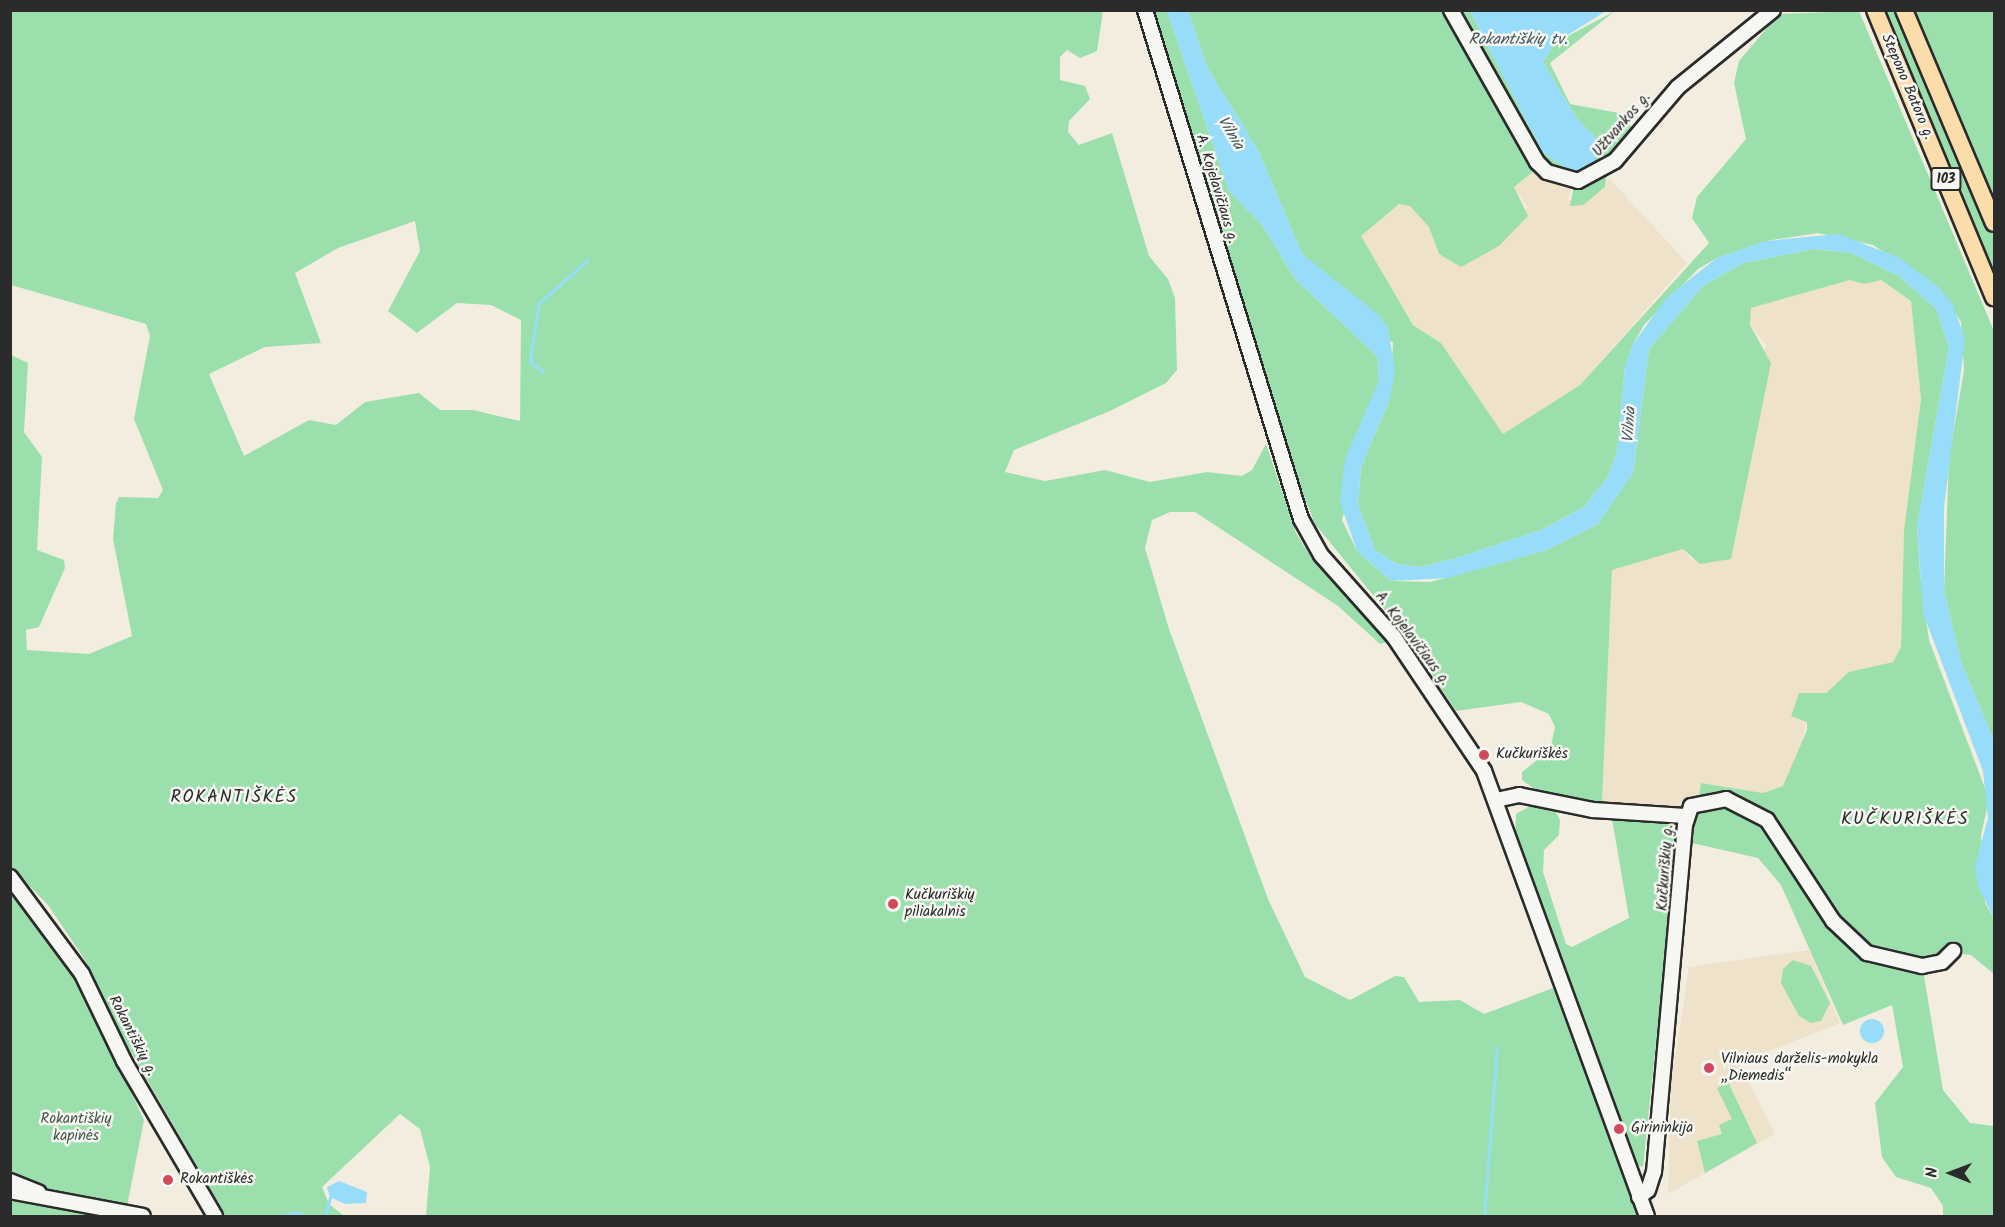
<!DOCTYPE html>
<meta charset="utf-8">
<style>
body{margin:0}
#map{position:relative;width:2005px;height:1227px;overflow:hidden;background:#f3ede0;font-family:Kalam,sans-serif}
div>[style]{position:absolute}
.built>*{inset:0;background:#efe2cb}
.green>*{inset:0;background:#9be0ac}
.water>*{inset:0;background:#97dcf9}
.round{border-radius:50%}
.stream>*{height:3px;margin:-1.5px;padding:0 1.5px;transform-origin:1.5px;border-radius:1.5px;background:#97dcf9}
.roads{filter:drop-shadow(2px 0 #2b2b2b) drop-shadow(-2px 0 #2b2b2b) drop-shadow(0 2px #2b2b2b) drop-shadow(0 -2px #2b2b2b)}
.minor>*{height:14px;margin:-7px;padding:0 7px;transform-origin:7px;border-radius:7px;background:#f6f6f2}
.major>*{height:16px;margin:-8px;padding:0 8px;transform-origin:8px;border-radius:8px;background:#fbddab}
.dots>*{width:16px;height:16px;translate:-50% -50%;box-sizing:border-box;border:3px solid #f6f6f2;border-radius:50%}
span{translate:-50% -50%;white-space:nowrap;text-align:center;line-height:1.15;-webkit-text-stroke:5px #f6f6f2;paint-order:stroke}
.shield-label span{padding:2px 4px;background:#f6f6f2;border:2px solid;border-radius:4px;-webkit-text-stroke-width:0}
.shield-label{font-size:14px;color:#2b2b2b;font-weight:700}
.street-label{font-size:15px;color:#2b2b2b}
.poi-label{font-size:15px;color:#2b2b2b}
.left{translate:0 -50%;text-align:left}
.park-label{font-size:15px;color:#47584b}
.water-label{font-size:16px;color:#46575e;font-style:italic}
.quarter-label{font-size:18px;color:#2b2b2b;letter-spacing:1.5px}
.frame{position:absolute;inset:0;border:12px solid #2b2b2b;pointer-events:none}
.north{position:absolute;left:1921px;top:1143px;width:60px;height:60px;-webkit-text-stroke:4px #f6f6f2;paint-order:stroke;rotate:271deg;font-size:16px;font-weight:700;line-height:24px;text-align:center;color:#2b2b2b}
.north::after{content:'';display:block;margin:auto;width:21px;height:27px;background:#2b2b2b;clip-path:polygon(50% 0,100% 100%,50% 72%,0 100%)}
</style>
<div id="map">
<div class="built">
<i style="clip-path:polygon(1545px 162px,1576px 176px,1567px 201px,1605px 187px,1609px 178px,1687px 263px,1580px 385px,1503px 434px,1441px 343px,1413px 325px,1361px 236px,1399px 204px,1410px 206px,1429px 227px,1439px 254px,1528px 208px,1514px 187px,1516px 181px)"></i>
<i style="clip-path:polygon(1850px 280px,1864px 284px,1881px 280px,1911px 301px,1921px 399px,1904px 530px,1901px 647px,1893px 662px,1850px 672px,1826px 693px,1807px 722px,1792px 777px,1783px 786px,1763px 793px,1701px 783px,1692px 843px,1678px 833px,1602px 814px,1612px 570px,1683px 549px,1694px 562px,1766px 345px,1750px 325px,1751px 308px)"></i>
<i style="clip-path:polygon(1809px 950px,1840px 1023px,1739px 1063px,1775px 1134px,1668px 1194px,1671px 1086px,1689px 967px)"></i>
</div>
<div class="green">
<i style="clip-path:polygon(evenodd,11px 11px,1103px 11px,1097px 51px,1080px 58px,1067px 50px,1060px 57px,1060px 80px,1085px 86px,1090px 99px,1069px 121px,1068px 132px,1079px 145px,1112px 133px,1149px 256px,1168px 279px,1175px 298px,1177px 370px,1166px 383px,1110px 411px,1014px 450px,1005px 472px,1045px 481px,1105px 470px,1150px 482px,1207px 472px,1242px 476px,1252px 470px,1266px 444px,1296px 533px,1314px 562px,1388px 642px,1380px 644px,1338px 606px,1195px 512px,1170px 512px,1152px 520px,1145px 548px,1169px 629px,1268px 899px,1305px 977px,1350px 1000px,1395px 976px,1404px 977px,1419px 1002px,1460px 1000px,1484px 1014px,1553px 988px,1639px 1216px,426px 1216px,430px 1167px,420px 1129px,400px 1114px,322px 1187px,329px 1204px,344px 1216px,226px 1216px,113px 1021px,85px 960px,48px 905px,11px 867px,11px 355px,28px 363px,24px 432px,42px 457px,37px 550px,64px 560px,65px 568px,39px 627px,26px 630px,27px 650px,89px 654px,132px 636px,113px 539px,116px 503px,119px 497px,158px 498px,163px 490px,134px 419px,150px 336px,146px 324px,11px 285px,11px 11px,415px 221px,420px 251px,388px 311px,417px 333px,457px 303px,491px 305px,521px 320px,520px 421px,473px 410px,440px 410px,419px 393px,365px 402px,336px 425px,309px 420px,244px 456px,209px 374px,265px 347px,321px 343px,295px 273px,338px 248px,415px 221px)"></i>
<i style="clip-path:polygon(1151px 11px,1167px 11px,1229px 191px,1261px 224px,1296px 280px,1377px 356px,1379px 380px,1342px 520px,1357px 551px,1391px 581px,1430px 582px,1547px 550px,1598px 524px,1633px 473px,1649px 349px,1703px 286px,1743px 263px,1814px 249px,1851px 253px,1899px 276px,1936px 309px,1949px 347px,1917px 526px,1920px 574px,1929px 640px,1989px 799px,1981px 835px,1985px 903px,1994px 918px,1994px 974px,1971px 955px,1952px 953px,1926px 962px,1924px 976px,1943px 1090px,1970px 1123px,1994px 1126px,1994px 1216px,1943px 1216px,1943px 1206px,1931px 1188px,1896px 1177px,1882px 1157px,1875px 1103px,1903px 1067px,1892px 1005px,1843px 1025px,1781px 885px,1758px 858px,1692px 843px,1701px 783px,1763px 793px,1783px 786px,1807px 730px,1807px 722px,1791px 716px,1799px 693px,1826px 693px,1849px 672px,1893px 662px,1901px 647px,1904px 530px,1921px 399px,1911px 301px,1881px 280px,1864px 284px,1850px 280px,1751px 308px,1750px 325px,1771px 363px,1731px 559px,1700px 564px,1683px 549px,1612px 570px,1602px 804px,1536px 790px,1522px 780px,1522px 772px,1550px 750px,1555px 727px,1549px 714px,1521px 702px,1456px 711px,1408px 638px,1315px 524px,1284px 446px)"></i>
<i style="clip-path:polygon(1188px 11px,1470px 11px,1543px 153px,1574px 173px,1595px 137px,1577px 119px,1543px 62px,1555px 43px,1615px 11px,1550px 63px,1570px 104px,1619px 113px,1632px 127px,1609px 156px,1605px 187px,1583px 205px,1570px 206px,1576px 176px,1545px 162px,1514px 187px,1528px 216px,1499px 246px,1461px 267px,1439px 254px,1429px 227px,1410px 206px,1399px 204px,1361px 236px,1413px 325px,1441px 343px,1503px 434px,1580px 385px,1709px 243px,1692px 218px,1697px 197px,1746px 139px,1734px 83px,1739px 61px,1779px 14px,1859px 11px,1994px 331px,1994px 741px,1961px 662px,1944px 591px,1949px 458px,1964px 370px,1961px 322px,1939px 288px,1873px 245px,1818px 233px,1766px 241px,1717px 258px,1698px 269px,1644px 325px,1633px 344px,1625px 366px,1617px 452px,1608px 476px,1584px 507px,1541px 530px,1460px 557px,1421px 567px,1397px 564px,1375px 550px,1358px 505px,1361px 467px,1390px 399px,1393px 343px,1302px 254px,1258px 150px,1208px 69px)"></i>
<i style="clip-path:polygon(1881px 11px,1899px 11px,1994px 237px,1994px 282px)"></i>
<i style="clip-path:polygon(1915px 11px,1994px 11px,1994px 200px,1969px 139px)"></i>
<i style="clip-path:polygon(1532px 805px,1555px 810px,1560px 820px,1559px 835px,1544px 850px,1543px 872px,1566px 944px,1572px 947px,1629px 918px,1612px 819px,1668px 822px,1678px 833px,1643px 1167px,1635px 1164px,1515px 838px,1516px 814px)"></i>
<i style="clip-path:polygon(10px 888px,75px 971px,144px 1120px,125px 1216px,11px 1216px)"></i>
<i style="clip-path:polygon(1793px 960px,1811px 966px,1830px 1003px,1821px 1021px,1811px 1023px,1799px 1016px,1781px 983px,1783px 969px)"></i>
<i style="clip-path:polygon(1728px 1082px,1757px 1143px,1705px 1173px,1697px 1141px,1722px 1134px,1719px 1125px,1732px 1119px,1717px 1088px)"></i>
</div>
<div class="water">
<i style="clip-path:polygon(1167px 11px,1188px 11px,1208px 69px,1258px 150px,1302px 254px,1379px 315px,1388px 328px,1395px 370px,1390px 399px,1361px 467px,1358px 505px,1375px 550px,1397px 564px,1421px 567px,1460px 557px,1541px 530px,1584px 507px,1608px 476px,1617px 452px,1625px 366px,1633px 344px,1667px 297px,1717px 258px,1766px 241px,1838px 234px,1900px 258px,1939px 288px,1953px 305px,1965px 339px,1944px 507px,1944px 591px,1961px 662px,1994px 741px,1994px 918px,1978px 887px,1975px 866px,1988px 818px,1983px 771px,1923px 613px,1917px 526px,1949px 347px,1936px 309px,1899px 276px,1851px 253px,1814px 249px,1743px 263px,1703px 286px,1649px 349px,1633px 473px,1598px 524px,1547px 550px,1448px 578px,1391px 581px,1357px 551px,1340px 502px,1345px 459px,1379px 380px,1377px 356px,1296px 280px,1261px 224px,1229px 191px)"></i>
<i style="clip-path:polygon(1470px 11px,1606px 11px,1555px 43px,1543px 62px,1577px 119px,1595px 137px,1598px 155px,1589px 168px,1574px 173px,1543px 153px)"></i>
<i class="round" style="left:1860px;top:1019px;width:24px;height:24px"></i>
<i style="clip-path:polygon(339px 1181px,367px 1192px,366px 1203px,345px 1204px,330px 1197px,327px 1187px)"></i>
</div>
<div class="stream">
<i style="left:543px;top:372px;width:17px;rotate:-140deg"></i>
<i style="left:530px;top:361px;width:59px;rotate:-81.2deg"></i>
<i style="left:539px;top:303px;width:65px;rotate:-41.3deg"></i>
<i style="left:266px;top:1216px;width:14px"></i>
<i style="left:283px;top:1216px;width:16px;rotate:-15deg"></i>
<i style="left:298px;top:1212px;width:6px;rotate:39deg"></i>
<i style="left:325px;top:1216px;width:20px;rotate:-75deg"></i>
<i style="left:1484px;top:1216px;width:169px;rotate:-85.6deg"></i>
</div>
<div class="roads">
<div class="minor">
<i style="left:1145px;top:10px;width:532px;rotate:72.96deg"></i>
<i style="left:1301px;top:519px;width:41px;rotate:60.9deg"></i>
<i style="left:1321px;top:555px;width:110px;rotate:48.3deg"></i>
<i style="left:1394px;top:637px;width:161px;rotate:56.1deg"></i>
<i style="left:1484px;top:771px;width:474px;rotate:69.9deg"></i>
<i style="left:1451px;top:10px;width:175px;rotate:60.5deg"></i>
<i style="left:1537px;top:162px;width:14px;rotate:45deg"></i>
<i style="left:1547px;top:172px;width:32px;rotate:16deg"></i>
<i style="left:1578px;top:181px;width:42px;rotate:-28.4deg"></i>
<i style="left:1615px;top:161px;width:97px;rotate:-49.6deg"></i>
<i style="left:1678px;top:87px;width:122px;rotate:-39deg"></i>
<i style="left:1496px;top:800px;width:24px;rotate:-12deg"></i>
<i style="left:1519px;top:795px;width:76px;rotate:11.5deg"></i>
<i style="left:1593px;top:810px;width:93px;rotate:3.7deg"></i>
<i style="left:10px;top:877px;width:121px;rotate:53.4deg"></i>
<i style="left:82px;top:974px;width:97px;rotate:64.2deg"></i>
<i style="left:124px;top:1061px;width:180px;rotate:59.6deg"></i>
<i style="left:10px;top:1181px;width:31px;rotate:22deg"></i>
<i style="left:10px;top:1191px;width:135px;rotate:10.6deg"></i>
<i style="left:1639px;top:1197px;width:11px;rotate:-38deg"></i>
<i style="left:1648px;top:1190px;width:19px;rotate:-72deg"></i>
<i style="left:1654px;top:1172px;width:348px;rotate:-84.9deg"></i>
<i style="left:1685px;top:825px;width:20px;rotate:-72deg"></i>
<i style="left:1691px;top:806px;width:36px;rotate:-11deg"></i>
<i style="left:1726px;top:799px;width:46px;rotate:27.1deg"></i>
<i style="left:1767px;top:820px;width:121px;rotate:56.8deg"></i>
<i style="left:1833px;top:921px;width:47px;rotate:43.3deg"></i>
<i style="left:1867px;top:953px;width:57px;rotate:13.3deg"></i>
<i style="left:1922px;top:966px;width:20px;rotate:-11deg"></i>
<i style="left:1942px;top:962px;width:16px;rotate:-45deg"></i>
</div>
<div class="major">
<i style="left:1875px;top:10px;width:311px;rotate:67.5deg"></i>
<i style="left:1904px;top:10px;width:231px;rotate:67.1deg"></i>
</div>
</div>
<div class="dots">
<i style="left:1484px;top:755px;background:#d1495b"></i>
<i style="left:893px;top:904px;background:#d1495b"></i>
<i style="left:1709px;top:1068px;background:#d1495b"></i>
<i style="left:1619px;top:1129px;background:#d1495b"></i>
<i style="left:168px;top:1180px;background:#d1495b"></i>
</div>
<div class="shield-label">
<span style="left:1946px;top:179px">103</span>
</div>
<div class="street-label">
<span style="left:1907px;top:87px;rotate:67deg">Stepono Batoro g.</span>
<span style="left:1622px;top:125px;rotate:-49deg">Užtvankos g.</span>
<span style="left:1216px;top:189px;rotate:73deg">A. Kojelavičiaus g.</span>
<span style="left:1412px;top:639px;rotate:53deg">A. Kojelavičiaus g.</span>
<span style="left:1666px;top:868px;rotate:-86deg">Kučkuriškių g.</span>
<span style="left:132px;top:1036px;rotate:63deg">Rokantiškių g.</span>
</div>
<div class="poi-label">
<span class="left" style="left:1496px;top:755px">Kučkuriškės</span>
<span class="left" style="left:905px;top:904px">Kučkuriškių<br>piliakalnis</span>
<span class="left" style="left:1721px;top:1068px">Vilniaus darželis-mokykla<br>„Diemedis“</span>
<span class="left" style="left:1631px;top:1129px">Girininkija</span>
<span class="left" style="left:180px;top:1180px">Rokantiškės</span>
</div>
<div class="park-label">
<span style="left:76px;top:1128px">Rokantiškių<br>kapinės</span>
</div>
<div class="water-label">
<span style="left:1518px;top:40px">Rokantiškių tv.</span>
<span style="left:1230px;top:133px;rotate:59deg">Vilnia</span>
<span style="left:1630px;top:425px;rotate:-86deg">Vilnia</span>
</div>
<div class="quarter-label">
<span style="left:234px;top:798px">ROKANTIŠKĖS</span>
<span style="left:1905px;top:820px">KUČKURIŠKĖS</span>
</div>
<div class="frame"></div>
<div class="north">N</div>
</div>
